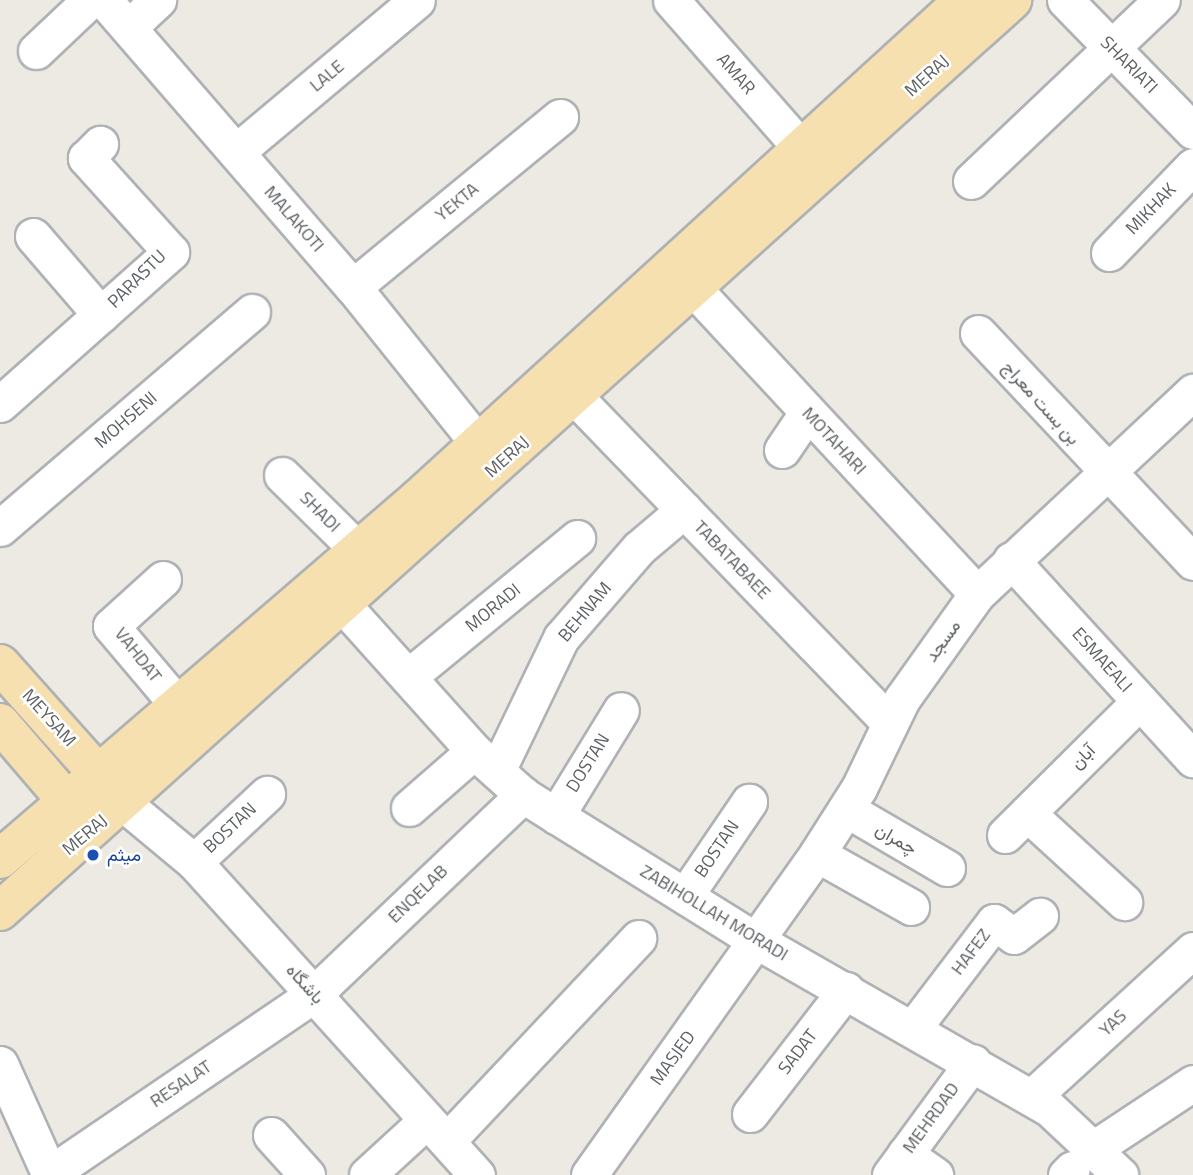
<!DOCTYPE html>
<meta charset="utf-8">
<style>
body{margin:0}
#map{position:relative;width:1193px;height:1175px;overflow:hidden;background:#edeae4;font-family:"Titillium Web",Vazirmatn,sans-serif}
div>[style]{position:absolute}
.roads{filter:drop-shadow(2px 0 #afb2b5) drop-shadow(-2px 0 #afb2b5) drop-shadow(0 2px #afb2b5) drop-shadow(0 -2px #afb2b5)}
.minor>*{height:35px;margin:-17.5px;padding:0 17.5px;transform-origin:17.5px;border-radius:17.5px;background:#fff}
.major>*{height:38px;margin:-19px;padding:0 19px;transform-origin:19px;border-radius:19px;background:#f7e0af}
.dots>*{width:19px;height:19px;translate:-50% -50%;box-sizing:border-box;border:4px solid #fff;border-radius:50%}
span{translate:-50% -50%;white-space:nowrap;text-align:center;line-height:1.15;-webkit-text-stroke:5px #fff;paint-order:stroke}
.street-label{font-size:18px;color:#5c6063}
.transit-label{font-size:18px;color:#164399}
.left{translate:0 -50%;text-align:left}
</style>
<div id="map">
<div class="roads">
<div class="minor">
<i style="left:104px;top:0;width:380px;rotate:49.1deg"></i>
<i style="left:353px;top:287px;width:200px;rotate:51.3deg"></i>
<i style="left:671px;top:0;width:197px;rotate:48.7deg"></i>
<i style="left:1065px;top:0;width:183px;rotate:45.7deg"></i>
<i style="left:129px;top:27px;width:40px;rotate:-43deg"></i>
<i style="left:36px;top:51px;width:74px;rotate:-43.4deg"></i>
<i style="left:236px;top:152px;width:236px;rotate:-40deg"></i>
<i style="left:971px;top:181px;width:263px;rotate:-43.5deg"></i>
<i style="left:33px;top:236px;width:104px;rotate:49.3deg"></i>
<i style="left:1109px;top:253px;width:121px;rotate:-46deg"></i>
<i style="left:353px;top:287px;width:268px;rotate:-39.4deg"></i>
<i style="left:693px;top:288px;width:417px;rotate:47.1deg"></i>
<i style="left:978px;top:333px;width:314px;rotate:46.8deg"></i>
<i style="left:574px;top:396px;width:455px;rotate:46deg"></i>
<i style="left:0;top:404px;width:229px;rotate:-41.6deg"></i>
<i style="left:171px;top:252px;width:127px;rotate:-132.1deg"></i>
<i style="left:86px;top:158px;width:20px;rotate:-45deg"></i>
<i style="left:782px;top:450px;width:45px;rotate:-56deg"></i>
<i style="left:282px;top:475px;width:107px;rotate:44.6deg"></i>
<i style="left:0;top:528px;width:332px;rotate:-40.6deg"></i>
<i style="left:1011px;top:560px;width:270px;rotate:47.6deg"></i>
<i style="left:163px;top:579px;width:70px;rotate:137.9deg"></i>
<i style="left:111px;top:626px;width:102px;rotate:49.8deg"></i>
<i style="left:343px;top:605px;width:196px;rotate:48.1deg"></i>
<i style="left:474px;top:751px;width:66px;rotate:41.9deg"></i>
<i style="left:523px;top:795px;width:276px;rotate:32deg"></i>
<i style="left:757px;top:941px;width:336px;rotate:29.8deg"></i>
<i style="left:1049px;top:1108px;width:98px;rotate:43.3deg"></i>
<i style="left:408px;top:677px;width:219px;rotate:-39.4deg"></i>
<i style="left:497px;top:771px;width:148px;rotate:-64.3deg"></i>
<i style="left:561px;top:638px;width:119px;rotate:-49.1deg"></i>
<i style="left:639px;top:548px;width:59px;rotate:-40.2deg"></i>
<i style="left:123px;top:803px;width:92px;rotate:39.7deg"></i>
<i style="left:194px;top:862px;width:422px;rotate:47.9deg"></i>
<i style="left:409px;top:808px;width:86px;rotate:-41.2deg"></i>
<i style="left:846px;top:809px;width:117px;rotate:30.3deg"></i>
<i style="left:1027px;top:813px;width:132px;rotate:42.5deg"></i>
<i style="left:556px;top:816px;width:124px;rotate:-58.5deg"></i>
<i style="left:1005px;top:835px;width:190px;rotate:-44.8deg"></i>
<i style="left:817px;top:854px;width:108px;rotate:29.4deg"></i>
<i style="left:194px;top:862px;width:100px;rotate:-43deg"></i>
<i style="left:685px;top:896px;width:114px;rotate:-55.8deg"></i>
<i style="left:914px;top:1027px;width:132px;rotate:-52.7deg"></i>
<i style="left:994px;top:922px;width:24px;rotate:35deg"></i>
<i style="left:1014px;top:936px;width:33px;rotate:-38deg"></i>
<i style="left:0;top:1064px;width:122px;rotate:65.8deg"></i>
<i style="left:1032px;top:1097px;width:218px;rotate:-42.4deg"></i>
<i style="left:750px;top:1114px;width:157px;rotate:-52.3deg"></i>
<i style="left:271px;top:1135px;width:54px;rotate:48deg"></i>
<i style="left:447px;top:1141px;width:279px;rotate:-46.7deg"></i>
<i style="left:1093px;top:1149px;width:120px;rotate:-33.4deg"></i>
<i style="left:905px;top:1154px;width:37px;rotate:35deg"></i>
<i style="left:48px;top:1175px;width:322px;rotate:-34.2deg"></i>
<i style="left:314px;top:994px;width:289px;rotate:-43.6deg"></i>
<i style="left:367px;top:1175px;width:81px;rotate:-42.5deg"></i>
<i style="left:589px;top:1175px;width:394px;rotate:-54.6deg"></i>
<i style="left:817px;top:854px;width:78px;rotate:-57.5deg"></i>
<i style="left:859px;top:788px;width:99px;rotate:-64.2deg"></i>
<i style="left:902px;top:699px;width:129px;rotate:-54.5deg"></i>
<i style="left:977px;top:594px;width:296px;rotate:-43.1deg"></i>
<i style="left:890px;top:1175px;width:140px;rotate:-53.7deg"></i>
<i style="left:1066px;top:1175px;width:8px;rotate:-45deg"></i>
</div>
<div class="major">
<i style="left:0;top:664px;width:170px;rotate:48.3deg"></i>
<i style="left:0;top:723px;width:128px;rotate:49.4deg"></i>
<i style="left:0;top:859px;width:554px;rotate:-40.76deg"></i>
<i style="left:420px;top:497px;width:737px;rotate:-42.41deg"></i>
<i style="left:0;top:911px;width:1362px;rotate:-41.99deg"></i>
</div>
</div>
<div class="dots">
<i style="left:93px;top:855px;background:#1a4fb4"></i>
</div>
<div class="street-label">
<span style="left:1129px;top:65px;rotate:45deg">SHARIATI</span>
<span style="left:736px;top:74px;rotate:49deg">AMAR</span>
<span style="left:327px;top:76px;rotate:-40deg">LALE</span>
<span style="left:927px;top:76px;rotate:-42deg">MERAJ</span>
<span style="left:457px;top:202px;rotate:-39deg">YEKTA</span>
<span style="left:1151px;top:209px;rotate:-46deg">MIKHAK</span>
<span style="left:294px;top:219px;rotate:49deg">MALAKOTI</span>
<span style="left:137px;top:279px;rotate:-45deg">PARASTU</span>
<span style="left:1041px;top:403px;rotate:48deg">بن بست معراج</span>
<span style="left:126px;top:420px;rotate:-41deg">MOHSENI</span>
<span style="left:834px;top:441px;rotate:47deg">MOTAHARI</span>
<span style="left:507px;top:457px;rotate:-42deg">MERAJ</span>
<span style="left:320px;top:512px;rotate:45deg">SHADI</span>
<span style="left:732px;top:560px;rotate:46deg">TABATABAEE</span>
<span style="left:493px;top:608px;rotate:-39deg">MORADI</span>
<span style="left:585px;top:612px;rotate:-50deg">BEHNAM</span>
<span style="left:943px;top:641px;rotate:-54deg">مسجد</span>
<span style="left:138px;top:655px;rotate:52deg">VAHDAT</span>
<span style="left:1102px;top:660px;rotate:48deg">ESMAEALI</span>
<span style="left:49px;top:718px;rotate:48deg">MEYSAM</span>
<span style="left:1083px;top:757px;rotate:-45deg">آبان</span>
<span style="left:588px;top:763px;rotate:-58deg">DOSTAN</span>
<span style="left:230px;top:828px;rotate:-43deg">BOSTAN</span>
<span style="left:85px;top:835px;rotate:-40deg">MERAJ</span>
<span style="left:896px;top:839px;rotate:30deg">چمران</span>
<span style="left:717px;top:849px;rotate:-56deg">BOSTAN</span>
<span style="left:418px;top:894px;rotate:-44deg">ENQELAB</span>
<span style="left:714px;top:913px;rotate:31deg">ZABIHOLLAH MORADI</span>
<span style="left:971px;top:952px;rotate:-53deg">HAFEZ</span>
<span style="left:305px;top:984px;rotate:48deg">باشگاه</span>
<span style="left:1113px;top:1023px;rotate:-43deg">YAS</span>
<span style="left:798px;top:1052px;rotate:-52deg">SADAT</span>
<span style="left:673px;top:1058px;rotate:-54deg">MASJED</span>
<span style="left:181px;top:1084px;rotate:-34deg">RESALAT</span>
<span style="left:931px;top:1118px;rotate:-54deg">MEHRDAD</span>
</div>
<div class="transit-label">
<span class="left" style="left:107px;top:855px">میثم</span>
</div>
</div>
